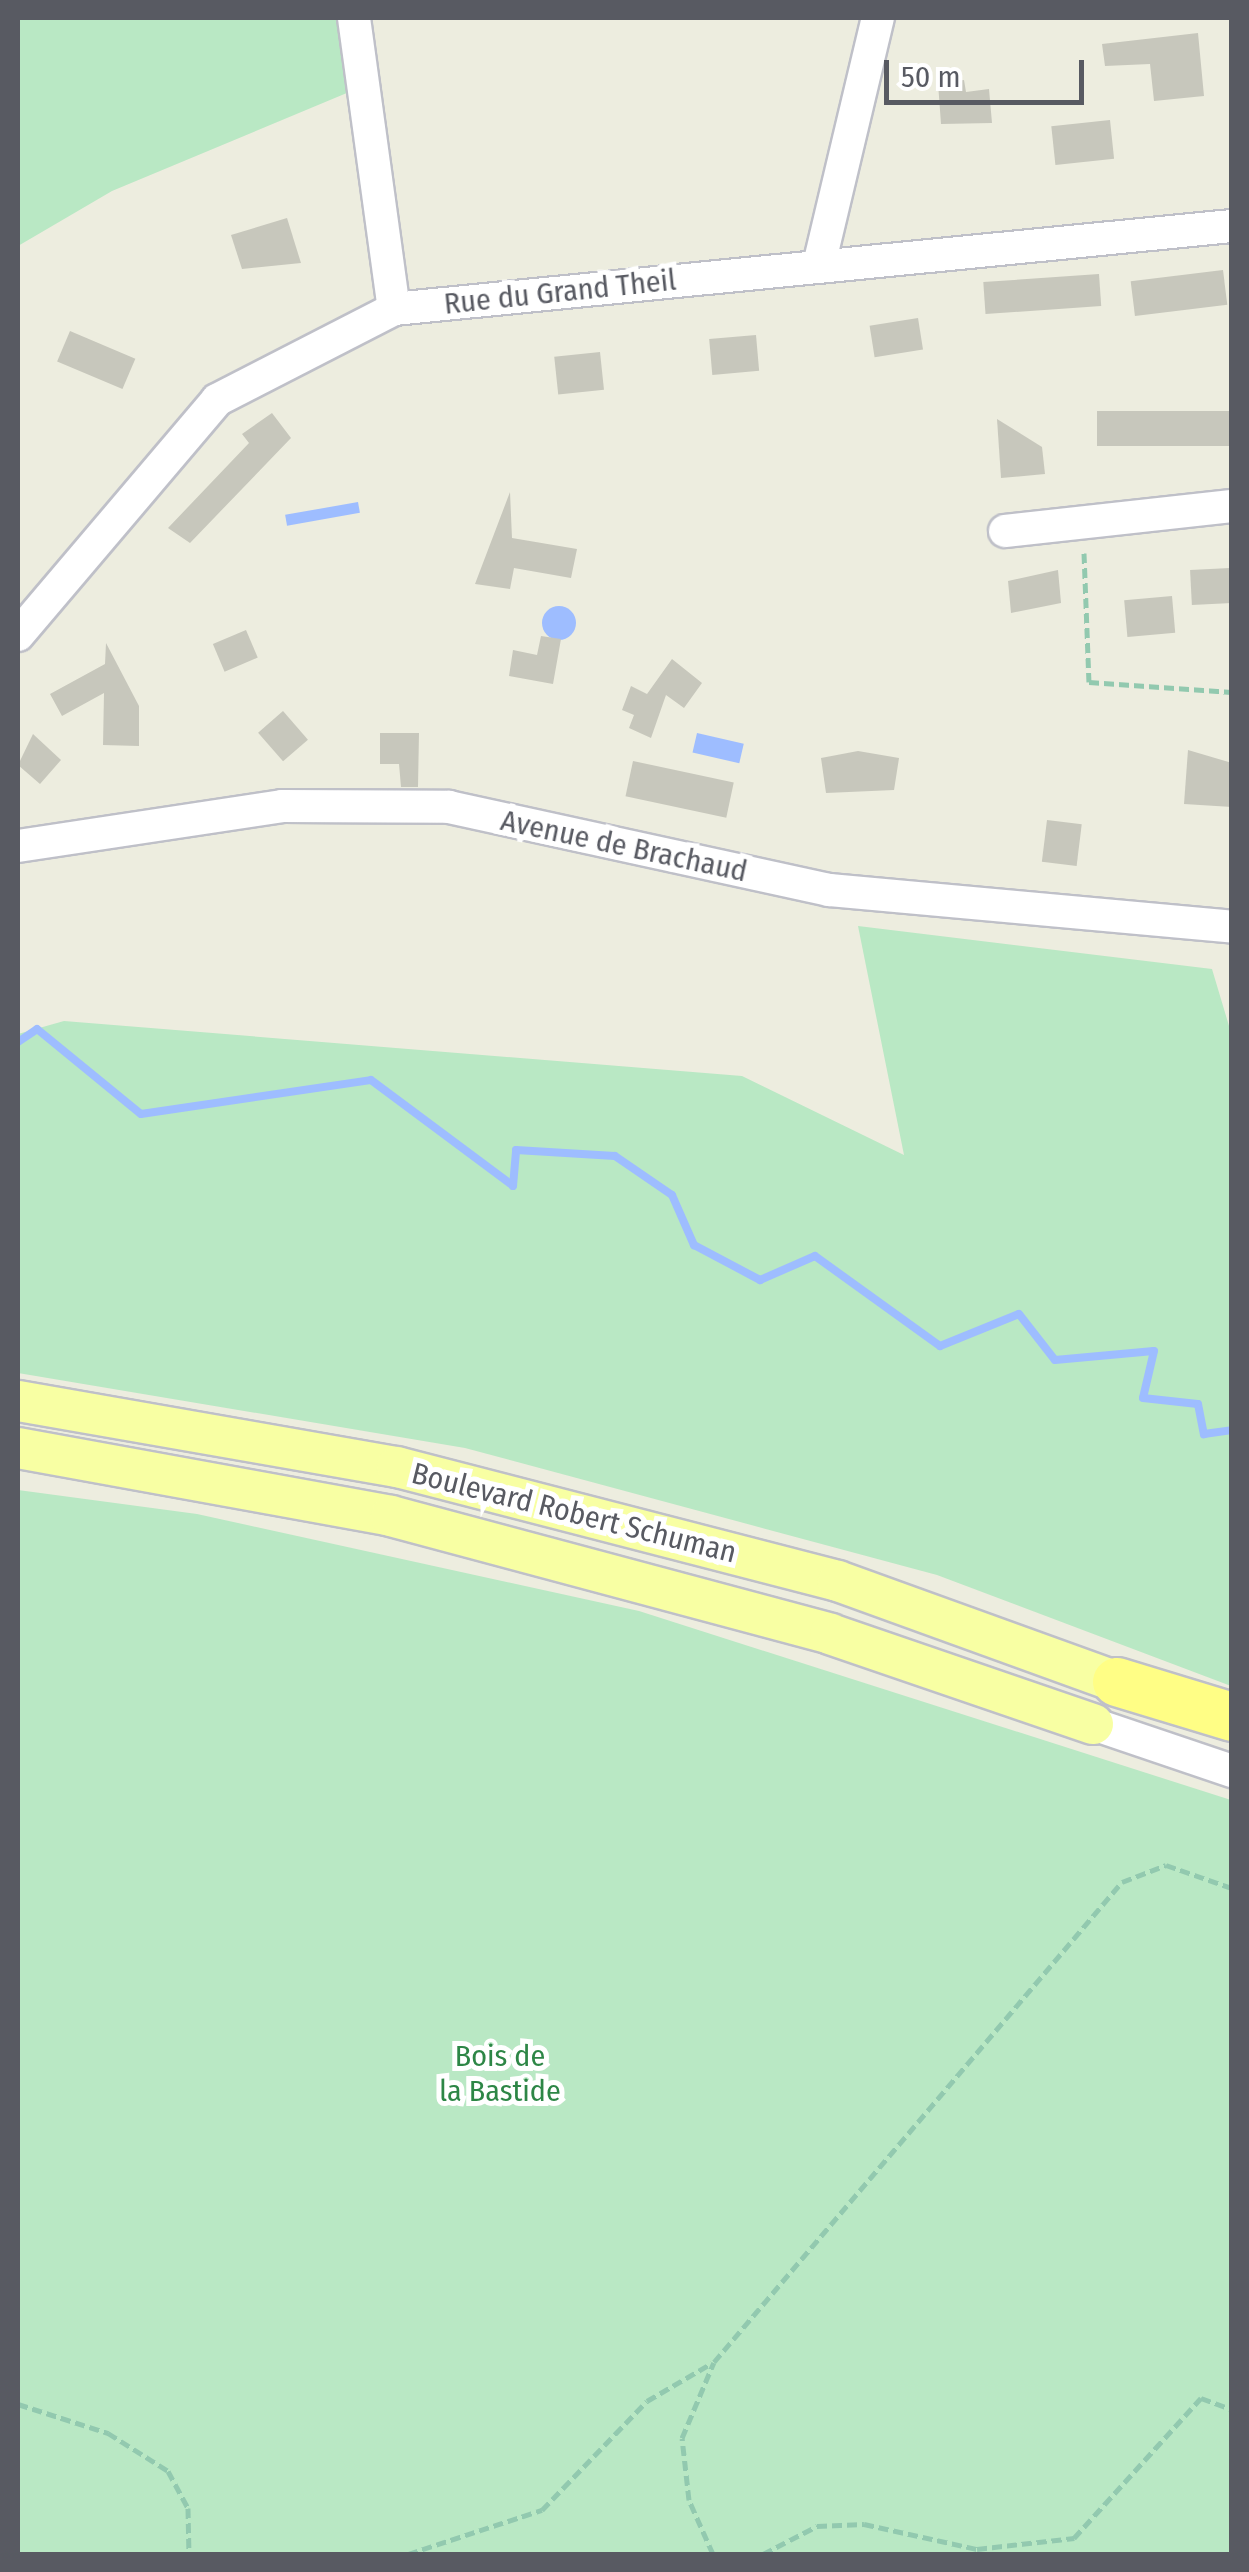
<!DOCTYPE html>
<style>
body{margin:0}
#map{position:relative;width:1249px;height:2572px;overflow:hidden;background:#ededdf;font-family:"Fira Sans Condensed",sans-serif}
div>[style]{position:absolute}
.green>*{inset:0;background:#b9e8c4}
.water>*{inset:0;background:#9ebdff;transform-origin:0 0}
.round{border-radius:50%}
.stream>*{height:8px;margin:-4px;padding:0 4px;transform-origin:4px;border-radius:4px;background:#9ebdff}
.building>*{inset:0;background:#c7c7bc;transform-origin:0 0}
.path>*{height:5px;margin-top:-2.5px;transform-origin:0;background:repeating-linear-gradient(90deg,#92c9af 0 10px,transparent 0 15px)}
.roads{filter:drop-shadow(2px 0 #bfc0c8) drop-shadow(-2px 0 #bfc0c8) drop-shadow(0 2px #bfc0c8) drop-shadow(0 -2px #bfc0c8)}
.minor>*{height:32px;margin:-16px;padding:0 16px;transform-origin:16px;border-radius:16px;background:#fff}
.major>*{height:40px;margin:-20px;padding:0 20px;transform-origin:20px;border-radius:20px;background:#f8ffa3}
.highway>*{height:48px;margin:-24px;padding:0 24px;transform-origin:24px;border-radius:24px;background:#fffe85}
span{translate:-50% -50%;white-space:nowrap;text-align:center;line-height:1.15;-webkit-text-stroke:10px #fff;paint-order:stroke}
.street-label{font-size:30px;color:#585a62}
.park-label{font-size:30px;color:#2d8646}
.frame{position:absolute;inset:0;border:20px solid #585a62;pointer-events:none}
.scale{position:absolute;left:884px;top:60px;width:200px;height:45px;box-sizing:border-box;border:5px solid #585a62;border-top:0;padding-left:12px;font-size:30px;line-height:35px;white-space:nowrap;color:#585a62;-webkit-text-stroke:8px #fff;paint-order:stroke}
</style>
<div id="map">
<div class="green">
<i style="clip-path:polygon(18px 18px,347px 18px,354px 90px,112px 191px,18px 246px)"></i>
<i style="clip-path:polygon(858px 926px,1212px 969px,1232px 1036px,1231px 1686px,937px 1575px,465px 1448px,18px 1373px,18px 1034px,64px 1021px,742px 1076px,904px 1155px)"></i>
<i style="clip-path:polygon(18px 1490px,197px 1514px,639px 1611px,1231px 1800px,1231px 2554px,18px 2554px)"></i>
</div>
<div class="water">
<i style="left:358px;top:502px;width:11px;height:74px;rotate:80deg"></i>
<i class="round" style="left:542px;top:606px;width:34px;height:34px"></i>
<i style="left:697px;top:733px;width:48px;height:20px;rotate:13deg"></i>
</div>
<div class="stream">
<i style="left:18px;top:1042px;width:23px;rotate:-34deg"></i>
<i style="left:37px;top:1029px;width:134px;rotate:39.3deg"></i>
<i style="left:141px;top:1114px;width:232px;rotate:-8.4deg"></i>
<i style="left:371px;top:1080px;width:177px;rotate:36.7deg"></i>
<i style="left:513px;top:1186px;width:36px;rotate:-85deg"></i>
<i style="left:516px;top:1150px;width:99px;rotate:3.5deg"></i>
<i style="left:615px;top:1156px;width:69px;rotate:34.4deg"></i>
<i style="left:672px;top:1195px;width:55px;rotate:66.3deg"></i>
<i style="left:694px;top:1245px;width:75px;rotate:27.9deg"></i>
<i style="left:760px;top:1280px;width:60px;rotate:-23.6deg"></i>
<i style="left:815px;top:1256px;width:154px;rotate:35.8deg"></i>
<i style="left:940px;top:1346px;width:85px;rotate:-22.1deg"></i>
<i style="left:1019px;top:1314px;width:58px;rotate:52deg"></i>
<i style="left:1055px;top:1360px;width:99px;rotate:-5.2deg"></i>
<i style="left:1154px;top:1351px;width:48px;rotate:103.2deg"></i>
<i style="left:1143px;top:1398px;width:55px;rotate:6.2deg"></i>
<i style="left:1198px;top:1404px;width:31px;rotate:79deg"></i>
<i style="left:1204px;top:1434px;width:28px;rotate:-8deg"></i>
</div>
<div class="building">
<i style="clip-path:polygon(1198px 33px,1204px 96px,1154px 101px,1150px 64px,1105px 66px,1102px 44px)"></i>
<i style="clip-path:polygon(964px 80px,966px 92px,989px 89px,992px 123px,941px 124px,938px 83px)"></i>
<i style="left:1110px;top:120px;width:39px;height:59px;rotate:84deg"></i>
<i style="clip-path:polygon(287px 218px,301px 263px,242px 269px,231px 235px)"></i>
<i style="left:1223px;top:270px;width:35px;height:93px;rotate:83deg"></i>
<i style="left:1099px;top:274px;width:32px;height:116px;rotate:86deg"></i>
<i style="left:918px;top:318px;width:32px;height:49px;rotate:81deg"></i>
<i style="left:70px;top:331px;width:71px;height:33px;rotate:23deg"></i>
<i style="left:756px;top:335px;width:36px;height:47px;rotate:85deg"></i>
<i style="left:600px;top:352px;width:38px;height:46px;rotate:84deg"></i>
<i style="left:1232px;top:411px;width:35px;height:135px;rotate:90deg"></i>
<i style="clip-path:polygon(272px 413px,291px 438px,190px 543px,168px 528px,249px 443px,242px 434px)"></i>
<i style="clip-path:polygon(997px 419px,1042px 447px,1045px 474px,1001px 478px)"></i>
<i style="clip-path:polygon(510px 492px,512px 538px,577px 549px,571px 578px,514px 568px,510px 589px,475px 584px)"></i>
<i style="left:1230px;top:568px;width:35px;height:40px;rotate:87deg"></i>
<i style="clip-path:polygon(1058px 570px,1061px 603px,1011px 613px,1008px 581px)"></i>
<i style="left:1172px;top:596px;width:37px;height:48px;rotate:85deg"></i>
<i style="left:246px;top:630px;width:30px;height:36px;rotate:67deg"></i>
<i style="clip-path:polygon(541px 636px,561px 639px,553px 684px,509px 676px,513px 650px,537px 655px)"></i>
<i style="clip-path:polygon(106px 643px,139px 706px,139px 746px,103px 745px,104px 693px,62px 716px,50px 694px,105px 664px)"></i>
<i style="clip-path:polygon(672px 659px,702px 683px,684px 708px,666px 695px,651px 738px,629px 728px,634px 715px,622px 710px,631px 686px,647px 694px)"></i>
<i style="left:283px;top:711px;width:38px;height:33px;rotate:49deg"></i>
<i style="clip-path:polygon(380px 733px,419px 733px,418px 787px,401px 787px,399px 764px,380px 764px)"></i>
<i style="clip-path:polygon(33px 734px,61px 760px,40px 784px,18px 765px)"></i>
<i style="clip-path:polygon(1188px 750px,1232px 763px,1232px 807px,1184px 804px)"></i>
<i style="clip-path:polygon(858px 751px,899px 758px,894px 790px,826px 793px,821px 758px)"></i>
<i style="left:633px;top:761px;width:103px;height:36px;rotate:12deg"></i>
<i style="left:1047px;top:820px;width:35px;height:42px;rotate:7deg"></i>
</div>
<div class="path">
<i style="left:1084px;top:553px;width:129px;rotate:87.8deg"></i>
<i style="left:1089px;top:682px;width:143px;rotate:4deg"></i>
<i style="left:18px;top:2404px;width:95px;rotate:17.9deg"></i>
<i style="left:108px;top:2433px;width:71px;rotate:32.3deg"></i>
<i style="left:168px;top:2471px;width:42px;rotate:61.6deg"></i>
<i style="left:188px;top:2508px;width:46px;rotate:88.8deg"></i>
<i style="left:408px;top:2554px;width:141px;rotate:-18.2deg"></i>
<i style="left:542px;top:2510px;width:151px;rotate:-46.1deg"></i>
<i style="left:647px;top:2401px;width:75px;rotate:-30.3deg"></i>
<i style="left:713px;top:2554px;width:59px;rotate:-114deg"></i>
<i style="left:689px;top:2500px;width:62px;rotate:-96.4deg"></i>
<i style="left:682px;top:2438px;width:82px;rotate:-67.2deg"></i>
<i style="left:714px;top:2362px;width:630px;rotate:-49.64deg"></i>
<i style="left:1122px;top:1882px;width:47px;rotate:-21.1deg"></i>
<i style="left:1166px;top:1865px;width:70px;rotate:19.2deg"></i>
<i style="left:763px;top:2554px;width:61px;rotate:-27.4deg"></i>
<i style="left:817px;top:2526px;width:47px;rotate:-2.4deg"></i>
<i style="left:864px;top:2524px;width:116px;rotate:12.5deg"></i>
<i style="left:977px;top:2549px;width:98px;rotate:-6.5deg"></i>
<i style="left:1074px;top:2538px;width:189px;rotate:-47.8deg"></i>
<i style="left:1201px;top:2398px;width:33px;rotate:20deg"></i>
</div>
<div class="roads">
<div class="minor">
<i style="left:354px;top:18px;width:294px;rotate:82.2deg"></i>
<i style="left:819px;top:265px;width:254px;rotate:-76.6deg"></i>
<i style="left:1005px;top:531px;width:228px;rotate:-6.3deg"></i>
<i style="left:18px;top:635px;width:308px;rotate:-49.7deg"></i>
<i style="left:217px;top:400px;width:199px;rotate:-27.2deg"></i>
<i style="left:394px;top:309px;width:842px;rotate:-5.66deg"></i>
<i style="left:18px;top:846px;width:267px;rotate:-8.6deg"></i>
<i style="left:282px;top:806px;width:167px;rotate:0.3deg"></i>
<i style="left:449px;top:807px;width:389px;rotate:12.3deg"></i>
<i style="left:829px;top:890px;width:405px;rotate:5.2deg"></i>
<i style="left:1093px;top:1724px;width:147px;rotate:18.7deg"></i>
</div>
<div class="major">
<i style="left:18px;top:1401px;width:385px;rotate:9.9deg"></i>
<i style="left:397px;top:1467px;width:455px;rotate:14.5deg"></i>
<i style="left:838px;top:1581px;width:297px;rotate:19.9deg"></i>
<i style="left:18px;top:1448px;width:379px;rotate:10.3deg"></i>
<i style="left:391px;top:1516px;width:455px;rotate:15deg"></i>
<i style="left:830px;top:1634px;width:278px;rotate:18.9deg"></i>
</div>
<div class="highway">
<i style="left:1117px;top:1682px;width:120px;rotate:16.9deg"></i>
</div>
</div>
<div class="street-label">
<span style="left:560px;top:292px;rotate:-6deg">Rue du Grand Theil</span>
<span style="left:624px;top:846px;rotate:12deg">Avenue de Brachaud</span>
<span style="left:574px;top:1513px;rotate:14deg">Boulevard Robert Schuman</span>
</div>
<div class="park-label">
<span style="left:500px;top:2073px">Bois de<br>la Bastide</span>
</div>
<div class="frame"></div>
<div class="scale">50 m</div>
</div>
